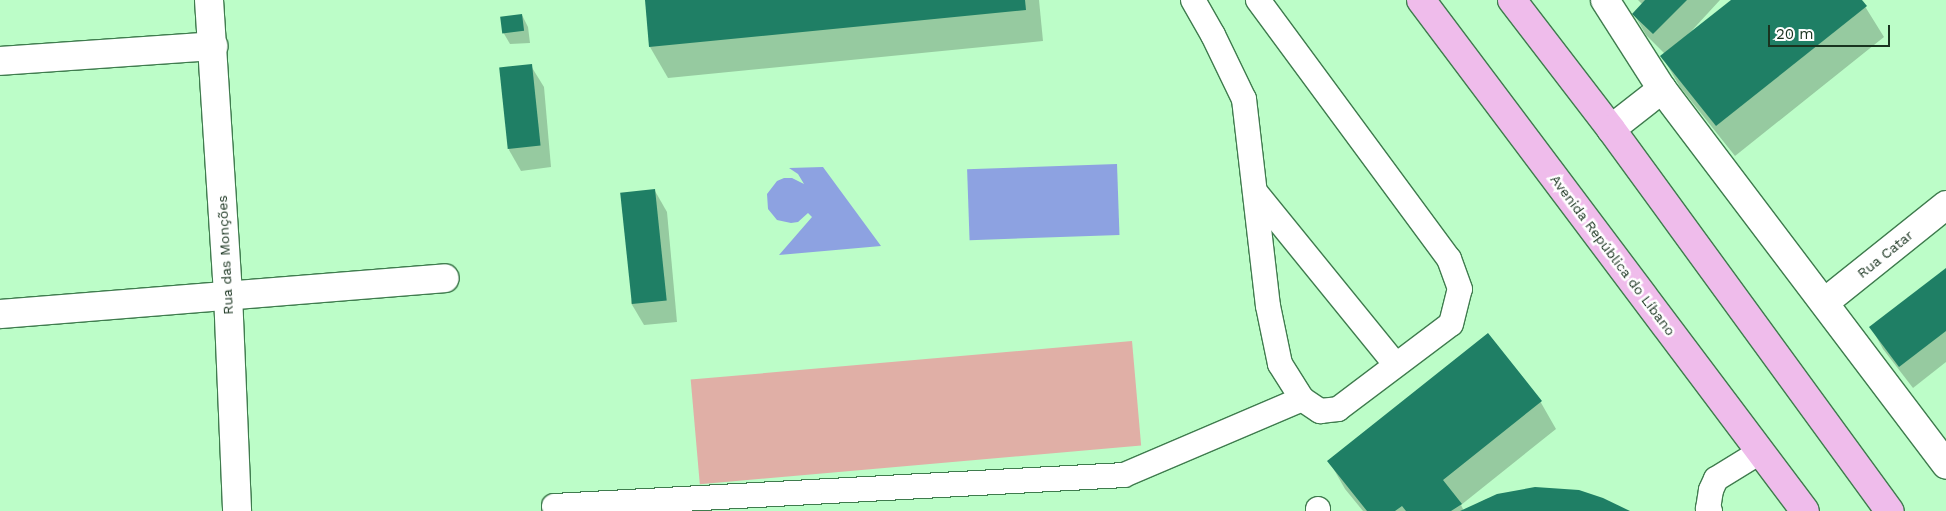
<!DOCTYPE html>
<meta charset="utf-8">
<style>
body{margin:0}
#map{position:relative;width:1946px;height:511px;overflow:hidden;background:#bcfdc8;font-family:"Work Sans",sans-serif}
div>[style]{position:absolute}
.green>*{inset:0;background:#e0afa6;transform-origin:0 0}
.water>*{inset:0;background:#8da2e1;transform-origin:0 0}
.shadow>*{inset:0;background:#0003}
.building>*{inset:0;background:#1f7f65;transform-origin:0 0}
.roads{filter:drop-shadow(1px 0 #3f7c4e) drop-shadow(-1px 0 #3f7c4e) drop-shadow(0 1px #3f7c4e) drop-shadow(0 -1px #3f7c4e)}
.lane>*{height:24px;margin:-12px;padding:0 12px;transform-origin:12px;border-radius:12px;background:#fff}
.street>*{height:28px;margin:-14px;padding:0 14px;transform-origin:14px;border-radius:14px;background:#fff}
.primary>*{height:28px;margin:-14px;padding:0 14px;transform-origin:14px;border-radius:14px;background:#efbceb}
span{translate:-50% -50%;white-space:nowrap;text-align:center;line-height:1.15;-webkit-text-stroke:5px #fff;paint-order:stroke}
.street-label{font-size:14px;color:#19331f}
.scale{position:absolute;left:1768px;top:25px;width:122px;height:22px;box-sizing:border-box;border:2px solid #19331f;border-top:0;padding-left:6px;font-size:15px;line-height:18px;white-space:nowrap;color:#19331f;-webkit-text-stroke:4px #fff;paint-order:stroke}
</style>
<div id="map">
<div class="green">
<i style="left:1132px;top:341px;width:105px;height:443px;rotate:85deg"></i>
</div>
<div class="water">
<i style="left:1117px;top:164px;width:71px;height:150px;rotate:88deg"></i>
<i style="clip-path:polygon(823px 167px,881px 246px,779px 255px,812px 217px,808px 213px,798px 222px,791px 223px,777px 220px,768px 209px,767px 194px,777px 181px,784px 178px,792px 178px,804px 184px,798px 174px,789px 168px)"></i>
</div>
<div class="shadow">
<i style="clip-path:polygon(646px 0,1039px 0,1043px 41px,668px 78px,650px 47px)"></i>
<i style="clip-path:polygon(1638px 0,1720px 0,1685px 38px,1733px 0,1861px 0,1884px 37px,1735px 156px,1680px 87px,1662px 56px,1665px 54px,1646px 35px,1634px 14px,1643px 5px)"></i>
<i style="clip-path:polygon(522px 15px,528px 27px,530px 43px,510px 44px,503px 32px)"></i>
<i style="clip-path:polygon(531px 66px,544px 87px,551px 167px,521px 171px,509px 150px)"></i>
<i style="clip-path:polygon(655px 191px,667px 212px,677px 322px,644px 325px,631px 303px)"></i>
<i style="clip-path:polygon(1946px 269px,1946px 362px,1913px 388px,1883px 349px,1871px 327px)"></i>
<i style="clip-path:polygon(1540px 401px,1556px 429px,1461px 505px,1464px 511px,1486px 499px,1516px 491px,1627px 511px,1363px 511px,1345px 489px,1329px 461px)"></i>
</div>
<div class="building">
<i style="clip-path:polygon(645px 0,1025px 0,1026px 10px,649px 47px)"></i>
<i style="clip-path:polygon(1645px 0,1687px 0,1653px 34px,1632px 14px)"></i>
<i style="clip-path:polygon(1731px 0,1862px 0,1867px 6px,1716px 126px,1660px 56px)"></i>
<i style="left:522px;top:14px;width:17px;height:22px;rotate:83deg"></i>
<i style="left:532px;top:64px;width:82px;height:33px;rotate:84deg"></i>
<i style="left:655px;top:189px;width:112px;height:35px;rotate:84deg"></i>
<i style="clip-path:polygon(1946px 268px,1946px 331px,1899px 367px,1869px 327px)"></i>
<i style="clip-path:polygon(1488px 333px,1542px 401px,1443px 480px,1462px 504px,1451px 511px,1406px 511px,1402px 506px,1395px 511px,1367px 511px,1327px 461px)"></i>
<i style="clip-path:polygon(1535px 487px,1579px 490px,1603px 498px,1630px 511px,1460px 511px,1497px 494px)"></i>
</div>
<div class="roads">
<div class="lane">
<i style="left:1193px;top:0;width:40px;rotate:60.3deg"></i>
<i style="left:1213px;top:35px;width:71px;rotate:64.2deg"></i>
<i style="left:1244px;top:99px;width:208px;rotate:83.4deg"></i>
<i style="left:1268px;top:306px;width:59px;rotate:78.3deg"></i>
<i style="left:1280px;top:364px;width:41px;rotate:57.8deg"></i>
<i style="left:1302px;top:399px;width:22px;rotate:34deg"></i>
<i style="left:1320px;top:411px;width:18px;rotate:-6deg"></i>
<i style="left:1338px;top:409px;width:141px;rotate:-37deg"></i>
<i style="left:1451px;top:324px;width:36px;rotate:-76deg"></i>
<i style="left:1460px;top:289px;width:32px;rotate:-110deg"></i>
<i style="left:1449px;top:259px;width:322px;rotate:-126.4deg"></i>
<i style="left:1257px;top:194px;width:220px;rotate:50.9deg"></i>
<i style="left:554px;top:506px;width:571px;rotate:-3.11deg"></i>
<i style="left:1124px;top:475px;width:194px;rotate:-23.1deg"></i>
<i style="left:1318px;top:509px;width:2px;rotate:90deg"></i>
<i style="left:1710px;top:511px;width:3px;rotate:-135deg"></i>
<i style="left:1708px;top:509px;width:19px;rotate:-81deg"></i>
<i style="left:1711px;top:490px;width:12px;rotate:-66deg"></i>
<i style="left:1716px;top:479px;width:52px;rotate:-31.5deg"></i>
</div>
<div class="street">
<i style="left:209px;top:0;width:295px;rotate:86.3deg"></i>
<i style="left:228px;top:294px;width:217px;rotate:87.6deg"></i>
<i style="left:1605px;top:0;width:106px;rotate:57.4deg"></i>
<i style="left:1662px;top:89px;width:471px;rotate:52.9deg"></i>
<i style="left:0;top:61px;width:214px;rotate:-4deg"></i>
<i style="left:1611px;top:129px;width:65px;rotate:-38.1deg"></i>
<i style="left:1825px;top:302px;width:155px;rotate:-38.7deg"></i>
<i style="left:0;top:314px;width:446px;rotate:-4.6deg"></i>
</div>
<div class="primary">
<i style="left:1421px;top:0;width:639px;rotate:53.08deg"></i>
<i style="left:1512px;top:0;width:163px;rotate:52.5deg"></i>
<i style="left:1611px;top:129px;width:473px;rotate:53.9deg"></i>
</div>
</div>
<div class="street-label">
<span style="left:1885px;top:254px;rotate:-39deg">Rua Catar</span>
<span style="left:225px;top:255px;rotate:-93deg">Rua das Monções</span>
<span style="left:1613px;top:255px;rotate:53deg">Avenida República do Líbano</span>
</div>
<div class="scale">20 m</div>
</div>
